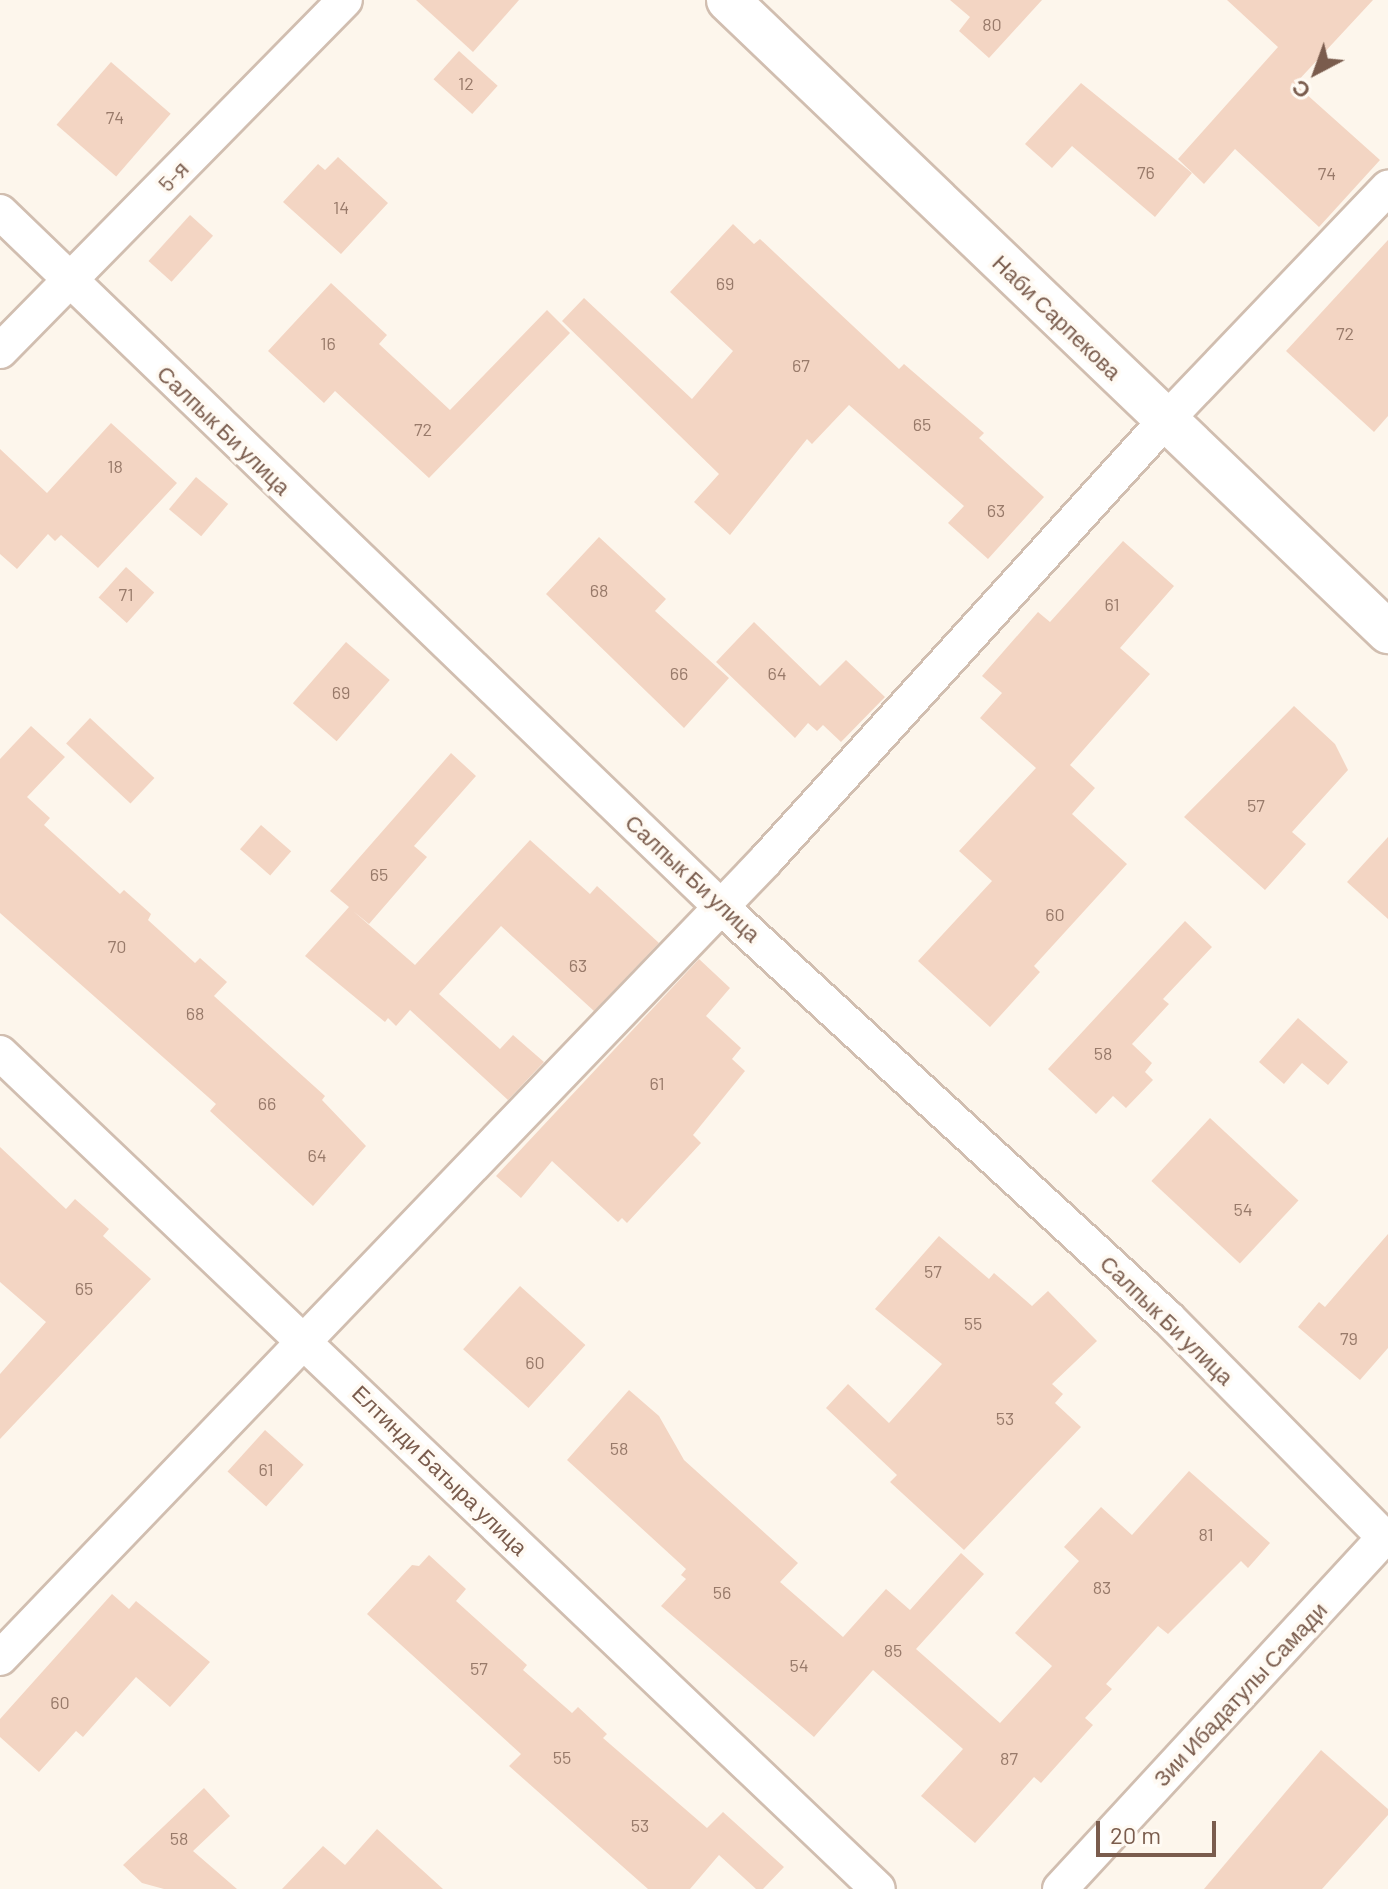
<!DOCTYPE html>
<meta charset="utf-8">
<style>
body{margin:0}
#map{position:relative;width:1388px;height:1889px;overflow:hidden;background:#fdf6ec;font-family:Barlow,sans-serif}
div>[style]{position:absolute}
.building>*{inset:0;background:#f3d5c3;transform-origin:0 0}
.roads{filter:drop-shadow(2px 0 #d1beb0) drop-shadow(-2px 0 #d1beb0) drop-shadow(0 2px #d1beb0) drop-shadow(0 -2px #d1beb0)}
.minor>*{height:34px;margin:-17px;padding:0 17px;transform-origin:17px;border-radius:17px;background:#fff}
.tertiary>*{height:42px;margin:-21px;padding:0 21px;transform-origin:21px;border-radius:21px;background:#fff}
span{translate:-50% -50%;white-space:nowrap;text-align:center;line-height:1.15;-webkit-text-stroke:7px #fffaf3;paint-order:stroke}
.number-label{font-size:18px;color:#987a6a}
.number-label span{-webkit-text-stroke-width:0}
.street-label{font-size:22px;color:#7a5c4d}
.north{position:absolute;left:1276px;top:32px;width:80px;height:80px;-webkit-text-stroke:6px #fffaf3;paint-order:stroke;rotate:221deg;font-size:22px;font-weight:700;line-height:32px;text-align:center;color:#7a5c4d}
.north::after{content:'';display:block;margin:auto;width:28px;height:36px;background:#7a5c4d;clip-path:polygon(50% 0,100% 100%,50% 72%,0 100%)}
.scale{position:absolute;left:1096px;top:1821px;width:120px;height:36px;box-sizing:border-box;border:4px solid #7a5c4d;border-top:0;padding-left:10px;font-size:24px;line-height:28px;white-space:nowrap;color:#7a5c4d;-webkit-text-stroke:6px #fffaf3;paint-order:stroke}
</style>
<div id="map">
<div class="building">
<i style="clip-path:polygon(416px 0,519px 0,473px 52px)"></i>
<i style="clip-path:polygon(950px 0,1042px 0,989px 58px,959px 31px,970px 17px)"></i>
<i style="clip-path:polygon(1227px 0,1373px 0,1295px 84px,1380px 160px,1319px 227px,1235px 149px,1204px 184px,1178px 159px,1278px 47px)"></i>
<i style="left:459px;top:51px;width:52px;height:38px;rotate:42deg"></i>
<i style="left:111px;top:62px;width:79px;height:83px;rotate:41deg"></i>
<i style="clip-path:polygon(1081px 83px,1192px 173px,1155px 217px,1072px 146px,1052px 168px,1025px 144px)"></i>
<i style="clip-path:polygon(338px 157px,388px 203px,341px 254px,283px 202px,318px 164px,325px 170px)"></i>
<i style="left:190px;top:215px;width:31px;height:62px;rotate:42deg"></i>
<i style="clip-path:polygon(733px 224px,754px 244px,760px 239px,899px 369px,904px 364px,984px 433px,979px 438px,1044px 497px,988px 559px,948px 523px,964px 506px,849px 405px,812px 444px,807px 439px,730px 535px,694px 502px,719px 474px,562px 321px,584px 298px,692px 399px,733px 351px,670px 292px)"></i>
<i style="clip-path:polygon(1388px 240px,1388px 416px,1374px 432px,1286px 351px)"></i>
<i style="clip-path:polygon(331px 283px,387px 335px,379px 344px,450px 410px,547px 310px,570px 333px,429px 478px,335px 391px,324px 403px,268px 351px)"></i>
<i style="clip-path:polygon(111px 423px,177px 483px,98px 568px,61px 535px,55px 541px,48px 534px,17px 569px,0 554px,0 449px,47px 493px)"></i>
<i style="left:196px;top:477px;width:42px;height:42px;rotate:40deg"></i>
<i style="clip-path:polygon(599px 537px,666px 599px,655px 611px,729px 678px,684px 728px,546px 594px)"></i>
<i style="clip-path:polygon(1123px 541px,1174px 586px,1120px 648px,1150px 674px,1070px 765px,1095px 788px,1072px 814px,1127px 864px,1034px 966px,1040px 972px,990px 1027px,918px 961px,992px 881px,959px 851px,1036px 768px,980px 718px,1002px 693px,982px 676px,1038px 612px,1050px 622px)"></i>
<i style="left:126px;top:567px;width:38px;height:41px;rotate:42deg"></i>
<i style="clip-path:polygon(754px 622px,820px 686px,846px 660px,885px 697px,841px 742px,823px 725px,817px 731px,808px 723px,795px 738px,716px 662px)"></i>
<i style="left:346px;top:642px;width:58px;height:81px;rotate:41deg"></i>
<i style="clip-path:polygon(1294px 706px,1335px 744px,1348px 770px,1292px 832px,1306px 844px,1265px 890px,1184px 817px)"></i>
<i style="left:90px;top:718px;width:88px;height:35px;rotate:43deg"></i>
<i style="clip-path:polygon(31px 726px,65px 757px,27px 797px,50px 818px,44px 825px,120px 894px,124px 890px,151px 914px,148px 920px,195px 963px,200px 958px,227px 982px,214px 996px,325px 1096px,322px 1100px,366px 1146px,313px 1206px,210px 1111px,216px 1104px,0 913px,0 759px)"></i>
<i style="clip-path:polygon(451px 753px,476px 776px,414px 846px,427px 857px,369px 924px,353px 911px,415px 965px,530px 840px,590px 894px,597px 886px,659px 943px,594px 1011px,501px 926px,439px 994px,500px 1049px,513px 1035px,544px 1062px,508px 1100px,410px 1010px,396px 1026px,388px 1018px,385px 1022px,305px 956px,349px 907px,330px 891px)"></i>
<i style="left:261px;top:825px;width:40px;height:32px;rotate:41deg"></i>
<i style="clip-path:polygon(1388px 837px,1388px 919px,1347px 882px)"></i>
<i style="clip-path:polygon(1185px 921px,1212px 947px,1163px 999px,1169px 1004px,1132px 1044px,1152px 1063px,1145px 1072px,1153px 1080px,1126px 1108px,1113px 1096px,1096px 1114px,1048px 1069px)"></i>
<i style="clip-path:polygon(699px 959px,730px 988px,706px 1016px,741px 1048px,732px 1059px,745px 1071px,693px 1135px,701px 1143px,627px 1223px,622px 1218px,618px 1222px,552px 1161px,521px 1198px,496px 1176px)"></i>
<i style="clip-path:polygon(1298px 1018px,1348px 1062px,1328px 1085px,1302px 1063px,1284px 1084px,1259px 1062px)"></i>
<i style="left:1210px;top:1118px;width:121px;height:86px;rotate:43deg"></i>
<i style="clip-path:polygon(0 1147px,66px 1209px,75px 1199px,109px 1229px,103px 1236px,151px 1279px,0 1439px,0 1374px,46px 1322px,0 1282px)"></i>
<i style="clip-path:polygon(1388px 1234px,1388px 1348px,1360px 1380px,1298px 1327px,1319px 1302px,1325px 1307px)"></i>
<i style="clip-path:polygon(939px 1236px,989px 1279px,994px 1273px,1032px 1306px,1048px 1291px,1097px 1341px,1052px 1384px,1063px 1394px,1055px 1403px,1081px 1427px,964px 1550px,890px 1482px,897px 1475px,826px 1408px,848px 1384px,889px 1423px,942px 1364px,875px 1309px)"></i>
<i style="left:520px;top:1286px;width:88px;height:85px;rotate:42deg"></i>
<i style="clip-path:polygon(629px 1390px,659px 1416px,684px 1460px,798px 1563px,780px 1582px,843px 1637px,886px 1589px,910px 1610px,961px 1553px,984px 1574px,916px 1649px,1000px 1723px,1052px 1666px,1015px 1633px,1079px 1561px,1064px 1547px,1101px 1507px,1132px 1535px,1189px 1471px,1270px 1543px,1248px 1568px,1241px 1561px,1168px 1634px,1158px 1626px,1106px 1684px,1112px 1689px,1085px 1718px,1093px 1725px,1041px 1783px,1034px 1777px,975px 1843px,921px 1796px,963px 1749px,873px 1670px,814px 1737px,661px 1606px,686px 1579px,681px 1575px,686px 1569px,567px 1460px)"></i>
<i style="left:265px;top:1430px;width:52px;height:56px;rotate:42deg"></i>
<i style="clip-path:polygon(429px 1555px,466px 1589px,456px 1601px,527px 1665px,523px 1670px,572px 1713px,578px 1707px,607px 1734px,603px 1738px,707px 1828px,723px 1812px,784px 1867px,763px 1889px,756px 1889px,719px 1855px,690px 1889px,648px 1889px,509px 1766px,521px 1754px,367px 1614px,412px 1565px,419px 1566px)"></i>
<i style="clip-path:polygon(112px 1594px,129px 1609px,136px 1601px,210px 1662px,170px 1707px,136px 1677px,83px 1737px,76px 1731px,39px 1772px,0 1737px,0 1719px)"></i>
<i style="clip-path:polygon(1321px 1750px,1388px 1809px,1388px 1815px,1322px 1889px,1204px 1889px)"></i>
<i style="clip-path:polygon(204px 1788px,230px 1816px,193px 1851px,237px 1889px,164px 1889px,142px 1883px,123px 1865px)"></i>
<i style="clip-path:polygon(377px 1829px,443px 1889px,282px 1889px,323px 1846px,345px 1865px)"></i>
</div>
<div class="roads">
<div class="minor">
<i style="left:0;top:212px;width:1001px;rotate:43.95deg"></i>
<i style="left:721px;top:907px;width:607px;rotate:42.6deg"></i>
<i style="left:1168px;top:1318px;width:313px;rotate:45.4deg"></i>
<i style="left:0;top:351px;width:492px;rotate:-45.5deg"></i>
<i style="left:0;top:1053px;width:1212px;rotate:43.6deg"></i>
<i style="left:0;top:1658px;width:1106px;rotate:-46.17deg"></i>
<i style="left:766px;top:860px;width:593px;rotate:-47.73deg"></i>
<i style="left:1165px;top:421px;width:323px;rotate:-46.3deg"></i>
<i style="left:1060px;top:1889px;width:483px;rotate:-47.3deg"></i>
</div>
<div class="tertiary">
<i style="left:728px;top:0;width:914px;rotate:43.76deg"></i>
</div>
</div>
<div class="number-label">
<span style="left:992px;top:24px">80</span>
<span style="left:466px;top:83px">12</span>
<span style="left:115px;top:117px">74</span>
<span style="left:1146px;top:172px">76</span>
<span style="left:1327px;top:173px">74</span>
<span style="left:341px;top:207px">14</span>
<span style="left:725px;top:283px">69</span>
<span style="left:1345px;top:333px">72</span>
<span style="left:328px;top:343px">16</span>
<span style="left:801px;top:365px">67</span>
<span style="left:922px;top:424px">65</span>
<span style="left:423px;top:429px">72</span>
<span style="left:115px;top:466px">18</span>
<span style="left:996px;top:510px">63</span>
<span style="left:599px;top:590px">68</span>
<span style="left:126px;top:594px">71</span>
<span style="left:1112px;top:604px">61</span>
<span style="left:679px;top:673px">66</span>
<span style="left:777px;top:673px">64</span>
<span style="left:341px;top:692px">69</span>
<span style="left:1256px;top:805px">57</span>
<span style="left:379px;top:874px">65</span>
<span style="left:1055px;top:914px">60</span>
<span style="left:117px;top:946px">70</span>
<span style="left:578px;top:965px">63</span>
<span style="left:195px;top:1013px">68</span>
<span style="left:1103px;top:1053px">58</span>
<span style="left:657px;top:1083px">61</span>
<span style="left:267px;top:1103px">66</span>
<span style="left:317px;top:1155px">64</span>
<span style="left:1243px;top:1209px">54</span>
<span style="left:933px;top:1271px">57</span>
<span style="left:84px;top:1288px">65</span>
<span style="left:973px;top:1323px">55</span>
<span style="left:1349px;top:1338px">79</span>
<span style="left:535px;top:1362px">60</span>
<span style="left:1005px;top:1418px">53</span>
<span style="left:619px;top:1448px">58</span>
<span style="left:266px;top:1469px">61</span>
<span style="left:1206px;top:1534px">81</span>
<span style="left:1102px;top:1587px">83</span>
<span style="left:722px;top:1592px">56</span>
<span style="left:893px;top:1650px">85</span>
<span style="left:799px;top:1665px">54</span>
<span style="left:479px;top:1668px">57</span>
<span style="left:60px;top:1702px">60</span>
<span style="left:562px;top:1757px">55</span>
<span style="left:1009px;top:1758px">87</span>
<span style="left:640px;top:1825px">53</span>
<span style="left:179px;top:1838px">58</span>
</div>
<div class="street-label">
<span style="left:173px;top:176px;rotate:-46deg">5-я</span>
<span style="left:1057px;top:317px;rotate:44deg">Наби Сарпекова</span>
<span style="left:224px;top:430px;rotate:44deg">Салпык Би улица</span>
<span style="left:693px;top:878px;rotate:43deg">Салпык Би улица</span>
<span style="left:1167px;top:1320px;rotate:44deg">Салпык Би улица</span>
<span style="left:440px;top:1470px;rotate:44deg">Елтинди Батыра улица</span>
<span style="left:1240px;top:1694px;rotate:-47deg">Зии Ибадатулы Самади</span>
</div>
<div class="north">С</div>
<div class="scale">20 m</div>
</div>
